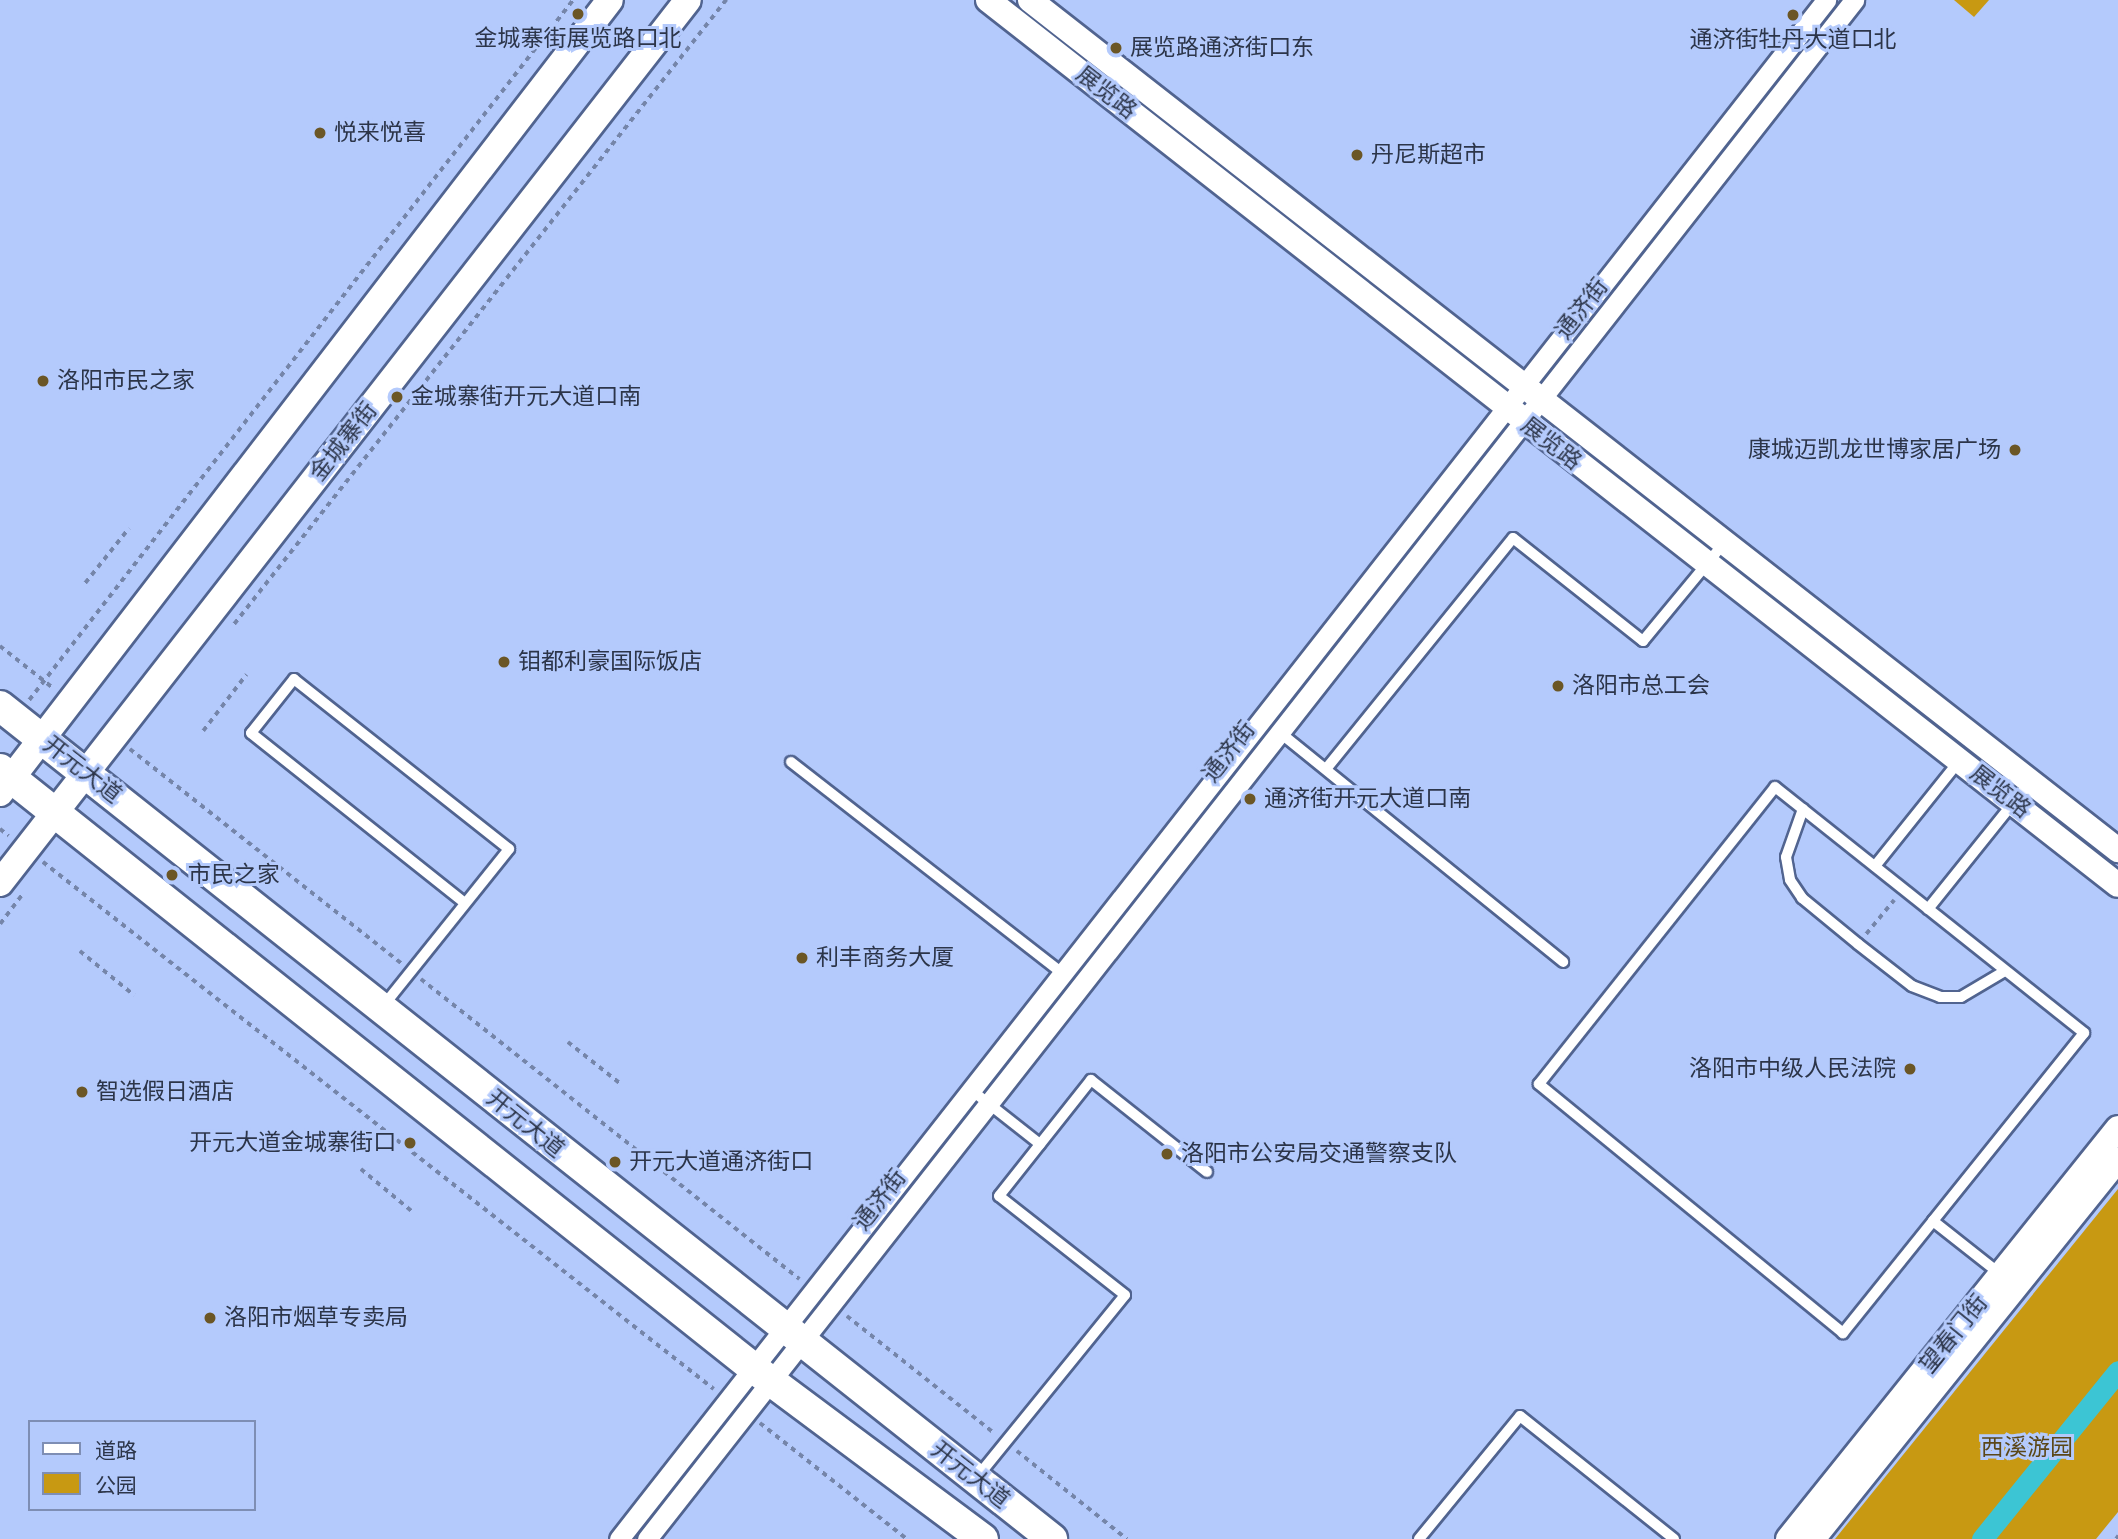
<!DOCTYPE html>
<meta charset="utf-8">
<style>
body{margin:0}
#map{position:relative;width:2118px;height:1539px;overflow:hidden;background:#b4cafc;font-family:"Varela Round","Noto Sans SC",sans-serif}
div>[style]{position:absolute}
.green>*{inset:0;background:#c89912}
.canal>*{height:21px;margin:-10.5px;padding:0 10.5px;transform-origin:10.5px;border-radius:10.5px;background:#3cc5d4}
.path>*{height:3.5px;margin-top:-1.75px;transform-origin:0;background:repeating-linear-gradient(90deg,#7585a9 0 5px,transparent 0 10px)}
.roads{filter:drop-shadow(2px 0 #516490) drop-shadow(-2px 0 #516490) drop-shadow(0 2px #516490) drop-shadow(0 -2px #516490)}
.service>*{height:10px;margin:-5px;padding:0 5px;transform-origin:5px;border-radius:5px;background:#fff}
.minor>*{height:19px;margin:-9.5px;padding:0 9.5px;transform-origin:9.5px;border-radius:9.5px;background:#fff}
.tertiary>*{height:24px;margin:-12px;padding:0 12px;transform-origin:12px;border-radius:12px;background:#fff}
.secondary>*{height:26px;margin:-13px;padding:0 13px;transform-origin:13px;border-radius:13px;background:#fff}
.primary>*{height:30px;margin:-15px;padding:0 15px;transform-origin:15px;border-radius:15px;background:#fff}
.dots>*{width:19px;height:19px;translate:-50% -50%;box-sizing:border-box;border:4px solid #b4cafc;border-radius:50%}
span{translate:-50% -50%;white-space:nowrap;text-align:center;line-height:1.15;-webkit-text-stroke:6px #b4cafc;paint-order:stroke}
.poi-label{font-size:23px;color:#2c3549}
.left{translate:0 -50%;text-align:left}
.right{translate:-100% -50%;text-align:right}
.street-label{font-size:23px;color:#2c3549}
.park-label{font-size:23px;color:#5b4718}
.legend{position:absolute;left:28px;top:1420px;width:228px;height:91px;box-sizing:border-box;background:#b4cafc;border:2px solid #7e8eb4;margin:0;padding:9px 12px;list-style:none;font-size:21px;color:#2c3549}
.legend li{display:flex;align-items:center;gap:14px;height:35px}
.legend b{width:35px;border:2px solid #7e8eb4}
</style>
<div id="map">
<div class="green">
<i style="clip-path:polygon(1954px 0,1989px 0,1974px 17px)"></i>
<i style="clip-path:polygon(2118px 1189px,2118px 1512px,2096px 1539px,1835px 1539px)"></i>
</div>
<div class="canal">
<i style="left:1982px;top:1539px;width:216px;rotate:-51deg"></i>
</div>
<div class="path">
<i style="left:85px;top:583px;width:70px;rotate:-51.3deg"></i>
<i style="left:234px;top:624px;width:795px;rotate:-51.75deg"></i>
<i style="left:0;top:646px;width:68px;rotate:38.4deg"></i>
<i style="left:29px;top:700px;width:887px;rotate:-52.15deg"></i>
<i style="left:203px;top:731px;width:71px;rotate:-52.5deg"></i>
<i style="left:130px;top:749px;width:347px;rotate:38.3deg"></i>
<i style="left:0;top:829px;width:11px;rotate:38deg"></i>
<i style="left:43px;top:862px;width:853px;rotate:38.15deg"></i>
<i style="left:0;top:924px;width:36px;rotate:-53deg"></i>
<i style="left:1866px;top:934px;width:44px;rotate:-50.5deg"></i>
<i style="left:80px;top:951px;width:70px;rotate:39.2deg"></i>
<i style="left:421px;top:979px;width:483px;rotate:38.4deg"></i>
<i style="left:568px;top:1042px;width:69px;rotate:38.5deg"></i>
<i style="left:361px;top:1169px;width:69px;rotate:39.7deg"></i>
<i style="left:847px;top:1316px;width:188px;rotate:38.5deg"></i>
<i style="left:760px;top:1423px;width:187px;rotate:38.3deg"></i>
<i style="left:1017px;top:1451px;width:141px;rotate:38.7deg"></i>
<i style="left:2116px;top:1539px;width:4px;rotate:-56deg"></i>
</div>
<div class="roads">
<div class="service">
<i style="left:1278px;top:731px;width:367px;rotate:39deg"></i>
<i style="left:791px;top:762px;width:343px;rotate:37.9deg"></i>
<i style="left:1326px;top:769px;width:297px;rotate:-51deg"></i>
<i style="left:1513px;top:538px;width:166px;rotate:38.4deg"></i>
<i style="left:1643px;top:641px;width:127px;rotate:-50.4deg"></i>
<i style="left:1803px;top:809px;width:51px;rotate:109.5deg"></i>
<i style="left:1786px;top:857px;width:23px;rotate:80deg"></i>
<i style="left:1790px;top:880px;width:22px;rotate:56deg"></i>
<i style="left:1802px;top:898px;width:72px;rotate:39.4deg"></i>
<i style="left:1858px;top:944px;width:68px;rotate:37.9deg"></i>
<i style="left:1912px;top:986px;width:30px;rotate:21deg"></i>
<i style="left:1940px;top:997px;width:21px"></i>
<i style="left:1961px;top:997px;width:51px;rotate:-30.6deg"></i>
<i style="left:1875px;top:866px;width:136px;rotate:-51.3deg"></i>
<i style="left:1928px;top:909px;width:163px;rotate:-51.2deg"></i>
<i style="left:384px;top:1005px;width:200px;rotate:-51.3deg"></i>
<i style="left:509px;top:849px;width:274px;rotate:-141.7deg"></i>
<i style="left:294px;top:679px;width:69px;rotate:128.5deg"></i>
<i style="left:251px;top:733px;width:273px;rotate:38.5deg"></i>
<i style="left:970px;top:1089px;width:89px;rotate:38.2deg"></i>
<i style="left:1933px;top:1221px;width:144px;rotate:128.8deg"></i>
<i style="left:1843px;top:1333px;width:393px;rotate:-140.7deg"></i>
<i style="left:1539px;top:1084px;width:379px;rotate:-51.5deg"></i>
<i style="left:1775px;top:787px;width:395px;rotate:38.5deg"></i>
<i style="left:2084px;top:1033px;width:241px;rotate:128.8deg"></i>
<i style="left:1933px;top:1221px;width:85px;rotate:38.3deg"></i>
<i style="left:978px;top:1476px;width:233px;rotate:-50.9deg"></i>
<i style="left:1125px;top:1295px;width:160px;rotate:-141.8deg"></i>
<i style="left:999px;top:1196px;width:148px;rotate:-51.6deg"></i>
<i style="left:1091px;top:1080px;width:148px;rotate:38.4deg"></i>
<i style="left:1419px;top:1539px;width:159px;rotate:-50.6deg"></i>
<i style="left:1520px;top:1416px;width:197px;rotate:38.6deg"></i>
</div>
<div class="minor">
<i style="left:619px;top:1539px;width:1956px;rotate:-51.89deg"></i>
<i style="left:647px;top:1539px;width:1956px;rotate:-51.89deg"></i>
</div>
<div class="tertiary">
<i style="left:988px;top:0;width:1435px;rotate:38.07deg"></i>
<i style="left:1030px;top:0;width:1381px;rotate:38deg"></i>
<i style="left:1788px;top:1539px;width:527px;rotate:-51.24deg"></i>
<i style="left:1813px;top:1539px;width:487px;rotate:-51.2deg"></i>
</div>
<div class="secondary">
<i style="left:0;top:793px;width:1000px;rotate:-52.43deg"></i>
<i style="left:0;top:883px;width:1119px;rotate:-52.08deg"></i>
</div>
<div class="primary">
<i style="left:0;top:706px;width:1342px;rotate:38.37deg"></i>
<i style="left:0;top:769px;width:961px;rotate:38.49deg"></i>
<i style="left:752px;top:1367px;width:288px;rotate:36.7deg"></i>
</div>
</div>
<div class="dots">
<i style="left:578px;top:14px;background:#6b5625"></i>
<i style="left:1793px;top:15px;background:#6b5625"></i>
<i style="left:1116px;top:48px;background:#6b5625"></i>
<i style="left:320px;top:133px;background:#6b5625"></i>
<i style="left:1357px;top:155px;background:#6b5625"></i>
<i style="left:43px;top:381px;background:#6b5625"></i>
<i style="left:397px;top:397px;background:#6b5625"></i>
<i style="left:2015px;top:450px;background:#6b5625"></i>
<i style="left:504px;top:662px;background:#6b5625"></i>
<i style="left:1558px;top:686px;background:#6b5625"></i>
<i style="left:1250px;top:799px;background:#6b5625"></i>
<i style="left:172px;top:875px;background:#6b5625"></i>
<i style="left:802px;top:958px;background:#6b5625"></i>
<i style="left:1910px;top:1069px;background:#6b5625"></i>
<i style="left:82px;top:1092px;background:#6b5625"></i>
<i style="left:410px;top:1143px;background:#6b5625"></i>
<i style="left:1167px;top:1154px;background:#6b5625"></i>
<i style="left:615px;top:1162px;background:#6b5625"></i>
<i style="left:210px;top:1318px;background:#6b5625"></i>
</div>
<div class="poi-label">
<span style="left:578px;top:39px">金城寨街展览路口北</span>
<span style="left:1793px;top:40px">通济街牡丹大道口北</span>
<span class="left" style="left:1130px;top:48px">展览路通济街口东</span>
<span class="left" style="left:334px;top:133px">悦来悦喜</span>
<span class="left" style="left:1371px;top:155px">丹尼斯超市</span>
<span class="left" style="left:57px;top:381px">洛阳市民之家</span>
<span class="left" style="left:411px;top:397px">金城寨街开元大道口南</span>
<span class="right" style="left:2001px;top:450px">康城迈凯龙世博家居广场</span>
<span class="left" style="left:518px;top:662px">钼都利豪国际饭店</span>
<span class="left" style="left:1572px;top:686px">洛阳市总工会</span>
<span class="left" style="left:1264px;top:799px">通济街开元大道口南</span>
<span class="left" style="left:188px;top:875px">市民之家</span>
<span class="left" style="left:816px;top:958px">利丰商务大厦</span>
<span class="right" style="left:1896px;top:1069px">洛阳市中级人民法院</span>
<span class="left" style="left:96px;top:1092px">智选假日酒店</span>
<span class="right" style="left:396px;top:1143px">开元大道金城寨街口</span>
<span class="left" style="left:1181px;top:1154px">洛阳市公安局交通警察支队</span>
<span class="left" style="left:629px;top:1162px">开元大道通济街口</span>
<span class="left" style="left:224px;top:1318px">洛阳市烟草专卖局</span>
</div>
<div class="street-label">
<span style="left:1106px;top:93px;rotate:38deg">展览路</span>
<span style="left:1582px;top:309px;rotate:-52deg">通济街</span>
<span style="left:344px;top:442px;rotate:-52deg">金城寨街</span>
<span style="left:1551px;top:444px;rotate:38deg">展览路</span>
<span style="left:1229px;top:752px;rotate:-52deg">通济街</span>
<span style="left:82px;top:770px;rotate:38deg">开元大道</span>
<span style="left:2000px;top:792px;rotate:38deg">展览路</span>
<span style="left:525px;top:1124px;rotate:39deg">开元大道</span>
<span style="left:880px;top:1200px;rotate:-52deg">通济街</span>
<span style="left:1954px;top:1334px;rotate:-51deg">望春门街</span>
<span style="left:970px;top:1475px;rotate:38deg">开元大道</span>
</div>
<div class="park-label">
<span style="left:2027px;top:1448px">西溪游园</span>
</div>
<ul class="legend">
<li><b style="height:9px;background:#fff"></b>道路</li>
<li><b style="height:19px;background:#c89912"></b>公园</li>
</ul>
</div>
